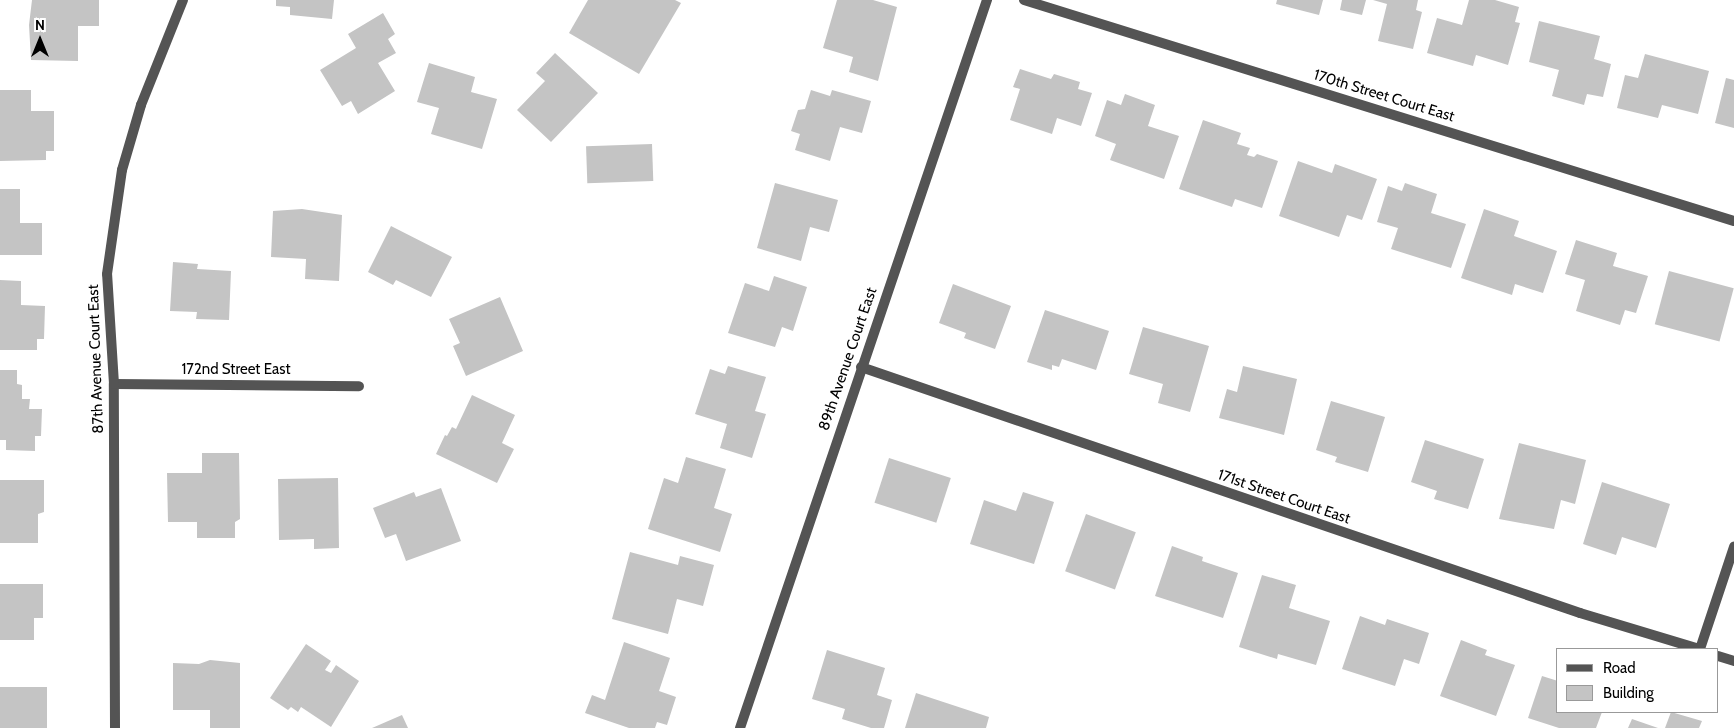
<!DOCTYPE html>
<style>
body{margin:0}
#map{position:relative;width:1734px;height:728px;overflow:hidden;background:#fff;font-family:Cabin,sans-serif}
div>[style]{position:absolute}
.building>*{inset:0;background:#c4c4c4;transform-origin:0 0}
.minor>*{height:10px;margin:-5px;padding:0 5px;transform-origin:5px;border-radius:5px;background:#545454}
span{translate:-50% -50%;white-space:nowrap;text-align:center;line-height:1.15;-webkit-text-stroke:4px #fff;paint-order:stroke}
.street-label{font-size:15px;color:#000}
.legend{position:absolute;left:1556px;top:648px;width:162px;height:65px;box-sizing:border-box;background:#fff;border:1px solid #999;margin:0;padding:6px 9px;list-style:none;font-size:15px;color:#000}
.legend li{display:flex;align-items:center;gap:10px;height:25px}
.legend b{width:25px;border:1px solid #999}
.north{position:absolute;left:15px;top:15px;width:50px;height:50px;-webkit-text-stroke:4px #fff;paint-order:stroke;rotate:0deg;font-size:14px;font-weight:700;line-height:20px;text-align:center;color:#000}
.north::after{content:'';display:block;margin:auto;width:18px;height:22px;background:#000;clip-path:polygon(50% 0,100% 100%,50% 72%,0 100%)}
</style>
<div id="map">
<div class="building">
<i style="clip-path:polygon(32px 0,99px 0,99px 26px,78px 26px,78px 61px,31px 60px,29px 25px)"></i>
<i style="clip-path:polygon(276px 0,334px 0,332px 19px,290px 15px,290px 7px,276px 6px)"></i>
<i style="clip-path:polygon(588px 0,675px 0,681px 3px,639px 74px,569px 33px)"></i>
<i style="clip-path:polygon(837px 0,873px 0,897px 7px,878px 81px,849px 72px,853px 57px,823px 48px)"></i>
<i style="clip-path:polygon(1277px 0,1323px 0,1319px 15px,1276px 4px)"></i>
<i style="clip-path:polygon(1342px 0,1366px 0,1362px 15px,1340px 10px)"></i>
<i style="clip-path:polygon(1373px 0,1418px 0,1416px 10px,1422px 12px,1413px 49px,1378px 41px,1387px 4px)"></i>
<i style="clip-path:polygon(1469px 0,1495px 0,1519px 7px,1515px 22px,1520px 23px,1508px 65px,1476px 55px,1473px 66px,1427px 53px,1437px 18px,1462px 25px)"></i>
<i style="clip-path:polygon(383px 13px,395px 34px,388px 39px,396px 53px,378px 63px,395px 91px,358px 114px,351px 101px,342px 106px,320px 70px,356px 48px,348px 34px)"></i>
<i style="clip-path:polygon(1539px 21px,1600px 36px,1594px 59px,1611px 64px,1603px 97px,1587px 94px,1584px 105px,1552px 96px,1559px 70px,1529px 62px)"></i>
<i style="clip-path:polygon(555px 53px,598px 93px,551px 142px,517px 110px,545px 81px,536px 73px)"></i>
<i style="clip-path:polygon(1645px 54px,1709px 71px,1698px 114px,1662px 105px,1658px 118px,1617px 108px,1625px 75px,1638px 78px)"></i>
<i style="clip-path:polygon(429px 63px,475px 77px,471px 92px,497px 99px,482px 149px,431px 134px,439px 108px,417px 102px)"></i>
<i style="clip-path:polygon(1020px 69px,1051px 79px,1054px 74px,1080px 82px,1078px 89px,1092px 93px,1081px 126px,1057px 118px,1052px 134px,1010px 120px,1020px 89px,1013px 87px)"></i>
<i style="clip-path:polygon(1726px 78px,1734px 80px,1734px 128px,1715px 123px)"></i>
<i style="clip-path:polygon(0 90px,31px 90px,31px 111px,54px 111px,54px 151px,46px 151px,46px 160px,0 161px)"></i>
<i style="clip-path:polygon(811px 90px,830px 96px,832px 90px,871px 101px,862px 133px,840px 127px,830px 161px,795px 150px,800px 134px,791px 131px,798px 110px,805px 109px)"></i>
<i style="clip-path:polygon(1125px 94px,1155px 105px,1148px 126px,1179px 136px,1164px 179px,1110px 160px,1116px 144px,1095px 136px,1107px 100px,1121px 105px)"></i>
<i style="clip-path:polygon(1203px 120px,1241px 133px,1237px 144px,1250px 148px,1247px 155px,1254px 157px,1257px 154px,1278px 161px,1262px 208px,1235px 199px,1232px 207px,1179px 189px)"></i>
<i style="left:652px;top:144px;width:37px;height:66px;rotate:88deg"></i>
<i style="clip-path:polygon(1298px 161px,1332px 173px,1335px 164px,1377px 179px,1362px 220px,1347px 215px,1339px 237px,1279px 216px)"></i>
<i style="clip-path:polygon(775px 183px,838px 200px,829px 232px,810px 227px,801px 261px,757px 248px)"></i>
<i style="clip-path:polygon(1405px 183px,1437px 194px,1431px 213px,1466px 224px,1451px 268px,1391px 249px,1398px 228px,1377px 222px,1388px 186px,1402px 191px)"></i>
<i style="clip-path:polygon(0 189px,20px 189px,20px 223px,42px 223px,42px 255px,0 255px)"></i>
<i style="clip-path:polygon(302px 209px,342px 215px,339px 281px,305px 279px,306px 259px,271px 257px,273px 211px)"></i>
<i style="clip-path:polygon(1484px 209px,1519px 221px,1514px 236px,1557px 251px,1543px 293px,1515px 284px,1512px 295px,1461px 278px)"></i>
<i style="clip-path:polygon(391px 226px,452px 257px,431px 297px,396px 280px,393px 285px,368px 272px)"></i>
<i style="clip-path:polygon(1576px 240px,1617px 253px,1613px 266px,1648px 276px,1636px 313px,1625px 310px,1620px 325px,1576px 311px,1585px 280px,1565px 274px)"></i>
<i style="clip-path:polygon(173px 262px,198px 264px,197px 269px,231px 271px,229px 320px,196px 319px,197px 312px,170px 311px)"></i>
<i style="left:1669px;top:271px;width:67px;height:55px;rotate:15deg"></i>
<i style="clip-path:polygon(774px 276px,807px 287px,793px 331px,782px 327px,775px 347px,728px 333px,745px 283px,769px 291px)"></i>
<i style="clip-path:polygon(0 280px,21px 281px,21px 305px,45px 306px,44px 339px,37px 339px,37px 350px,0 350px)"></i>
<i style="clip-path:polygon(953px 284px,1011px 306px,995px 349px,964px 338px,966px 333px,939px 323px)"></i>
<i style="clip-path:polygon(500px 297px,523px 351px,466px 376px,453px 346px,460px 343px,449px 319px)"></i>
<i style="clip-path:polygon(1045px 310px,1109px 331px,1096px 370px,1062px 359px,1059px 367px,1052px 365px,1052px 370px,1027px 362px)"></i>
<i style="clip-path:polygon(1143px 327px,1209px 346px,1190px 412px,1158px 403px,1163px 384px,1129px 374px)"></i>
<i style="clip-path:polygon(728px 366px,766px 377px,755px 411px,766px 414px,752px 458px,720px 448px,727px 424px,695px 414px,710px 369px,725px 374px)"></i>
<i style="clip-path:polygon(1243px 366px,1297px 379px,1284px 435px,1219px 418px,1227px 389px,1237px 392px)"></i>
<i style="clip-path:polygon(0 370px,17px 370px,17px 384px,22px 385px,22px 399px,30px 399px,29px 409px,42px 409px,41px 436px,35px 436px,35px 451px,6px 450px,6px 440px,0 440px)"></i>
<i style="clip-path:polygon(472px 395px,515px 415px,502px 443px,514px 449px,497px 483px,436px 454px,445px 435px,447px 436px,452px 427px,456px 429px)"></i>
<i style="clip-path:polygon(1331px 401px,1385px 417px,1368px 472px,1335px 462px,1337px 457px,1316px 450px)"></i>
<i style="clip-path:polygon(1425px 440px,1484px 459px,1468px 509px,1434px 499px,1437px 491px,1411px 482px)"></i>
<i style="clip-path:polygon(1519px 443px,1586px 460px,1575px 504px,1561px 500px,1554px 529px,1499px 519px)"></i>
<i style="clip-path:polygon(202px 453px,239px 453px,240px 519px,235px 522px,235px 538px,197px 538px,197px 522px,168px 522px,167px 473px,202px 473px)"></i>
<i style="clip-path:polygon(686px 457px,726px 469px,714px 508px,732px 514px,720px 552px,648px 529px,664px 478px,678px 483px)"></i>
<i style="left:889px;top:458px;width:65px;height:47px;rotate:18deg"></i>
<i style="clip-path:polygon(338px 478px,339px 548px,314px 549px,314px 539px,279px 540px,278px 479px)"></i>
<i style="clip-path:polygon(0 480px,44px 480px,44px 512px,38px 514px,38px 543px,0 543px)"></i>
<i style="clip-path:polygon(1602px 482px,1670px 504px,1656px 548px,1622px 537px,1616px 555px,1583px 544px)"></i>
<i style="clip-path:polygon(441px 488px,461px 541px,406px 561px,396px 534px,385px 538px,373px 508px,414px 492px,416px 497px)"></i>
<i style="clip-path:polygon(1023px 492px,1054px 502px,1034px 564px,970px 544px,984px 500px,1016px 511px)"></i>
<i style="left:1086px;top:514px;width:53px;height:61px;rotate:20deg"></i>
<i style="clip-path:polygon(1172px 546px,1203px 557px,1202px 561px,1238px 573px,1223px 618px,1155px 596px)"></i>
<i style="clip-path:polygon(630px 552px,678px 565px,680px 556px,714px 565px,703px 606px,677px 599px,668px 634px,612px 619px)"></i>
<i style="clip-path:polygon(1262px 575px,1296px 585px,1289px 608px,1330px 621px,1316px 665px,1278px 654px,1277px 659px,1239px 647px)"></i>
<i style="clip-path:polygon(0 584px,43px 584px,43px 618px,34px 618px,34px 640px,0 640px)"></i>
<i style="clip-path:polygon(1360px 616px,1385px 625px,1387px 619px,1429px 633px,1419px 664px,1404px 659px,1395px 686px,1342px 669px)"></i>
<i style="clip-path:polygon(1461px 640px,1487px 650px,1485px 655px,1515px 665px,1496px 716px,1440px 696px)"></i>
<i style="clip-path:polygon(624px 642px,670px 658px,659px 691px,676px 697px,667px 725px,657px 722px,655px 728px,629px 728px,585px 713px,592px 695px,605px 700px)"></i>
<i style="clip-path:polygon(306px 644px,331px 661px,325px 670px,331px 673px,336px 665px,359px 681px,331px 727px,301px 707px,298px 712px,291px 707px,288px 710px,270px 698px)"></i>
<i style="clip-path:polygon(827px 650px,885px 668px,877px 695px,892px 700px,884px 728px,871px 728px,842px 719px,845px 709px,812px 699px)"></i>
<i style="clip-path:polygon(210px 660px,240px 663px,240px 728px,210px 728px,210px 710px,173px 710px,173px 663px,199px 664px)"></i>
<i style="clip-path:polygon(1542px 676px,1558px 681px,1558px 712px,1602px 712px,1596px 728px,1559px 728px,1528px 718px)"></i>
<i style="left:0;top:687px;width:47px;height:41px"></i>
<i style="clip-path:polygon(916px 693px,989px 717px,986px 728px,905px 728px)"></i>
<i style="clip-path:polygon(1671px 712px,1702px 721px,1699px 728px,1665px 728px)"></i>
<i style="clip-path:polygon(402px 715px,408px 728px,372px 728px)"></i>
<i style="clip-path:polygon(1632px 719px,1658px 728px,1628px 728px)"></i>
</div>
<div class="minor">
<i style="left:1024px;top:0;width:744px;rotate:17.29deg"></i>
<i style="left:861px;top:367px;width:760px;rotate:18.89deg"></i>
<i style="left:1580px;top:613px;width:124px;rotate:16.8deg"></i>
<i style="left:114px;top:384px;width:245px;rotate:0.5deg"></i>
<i style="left:1700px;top:649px;width:108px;rotate:-71.6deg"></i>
<i style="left:1718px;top:656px;width:17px;rotate:17deg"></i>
<i style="left:115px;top:728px;width:344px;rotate:-90.2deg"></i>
<i style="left:114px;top:384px;width:110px;rotate:-93.6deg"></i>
<i style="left:107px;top:274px;width:105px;rotate:-81.8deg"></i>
<i style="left:122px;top:170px;width:68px;rotate:-73.7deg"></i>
<i style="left:141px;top:105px;width:113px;rotate:-68.2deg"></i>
<i style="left:740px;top:728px;width:769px;rotate:-71.26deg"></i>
</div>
<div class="street-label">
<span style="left:1384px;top:96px;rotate:17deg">170th Street Court East</span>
<span style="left:96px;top:359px;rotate:-92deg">87th Avenue Court East</span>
<span style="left:848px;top:359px;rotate:-71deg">89th Avenue Court East</span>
<span style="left:236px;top:370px">172nd Street East</span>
<span style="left:1284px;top:497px;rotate:19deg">171st Street Court East</span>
</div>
<ul class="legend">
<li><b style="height:6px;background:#545454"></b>Road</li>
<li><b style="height:14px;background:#c4c4c4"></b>Building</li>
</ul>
<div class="north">N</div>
</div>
